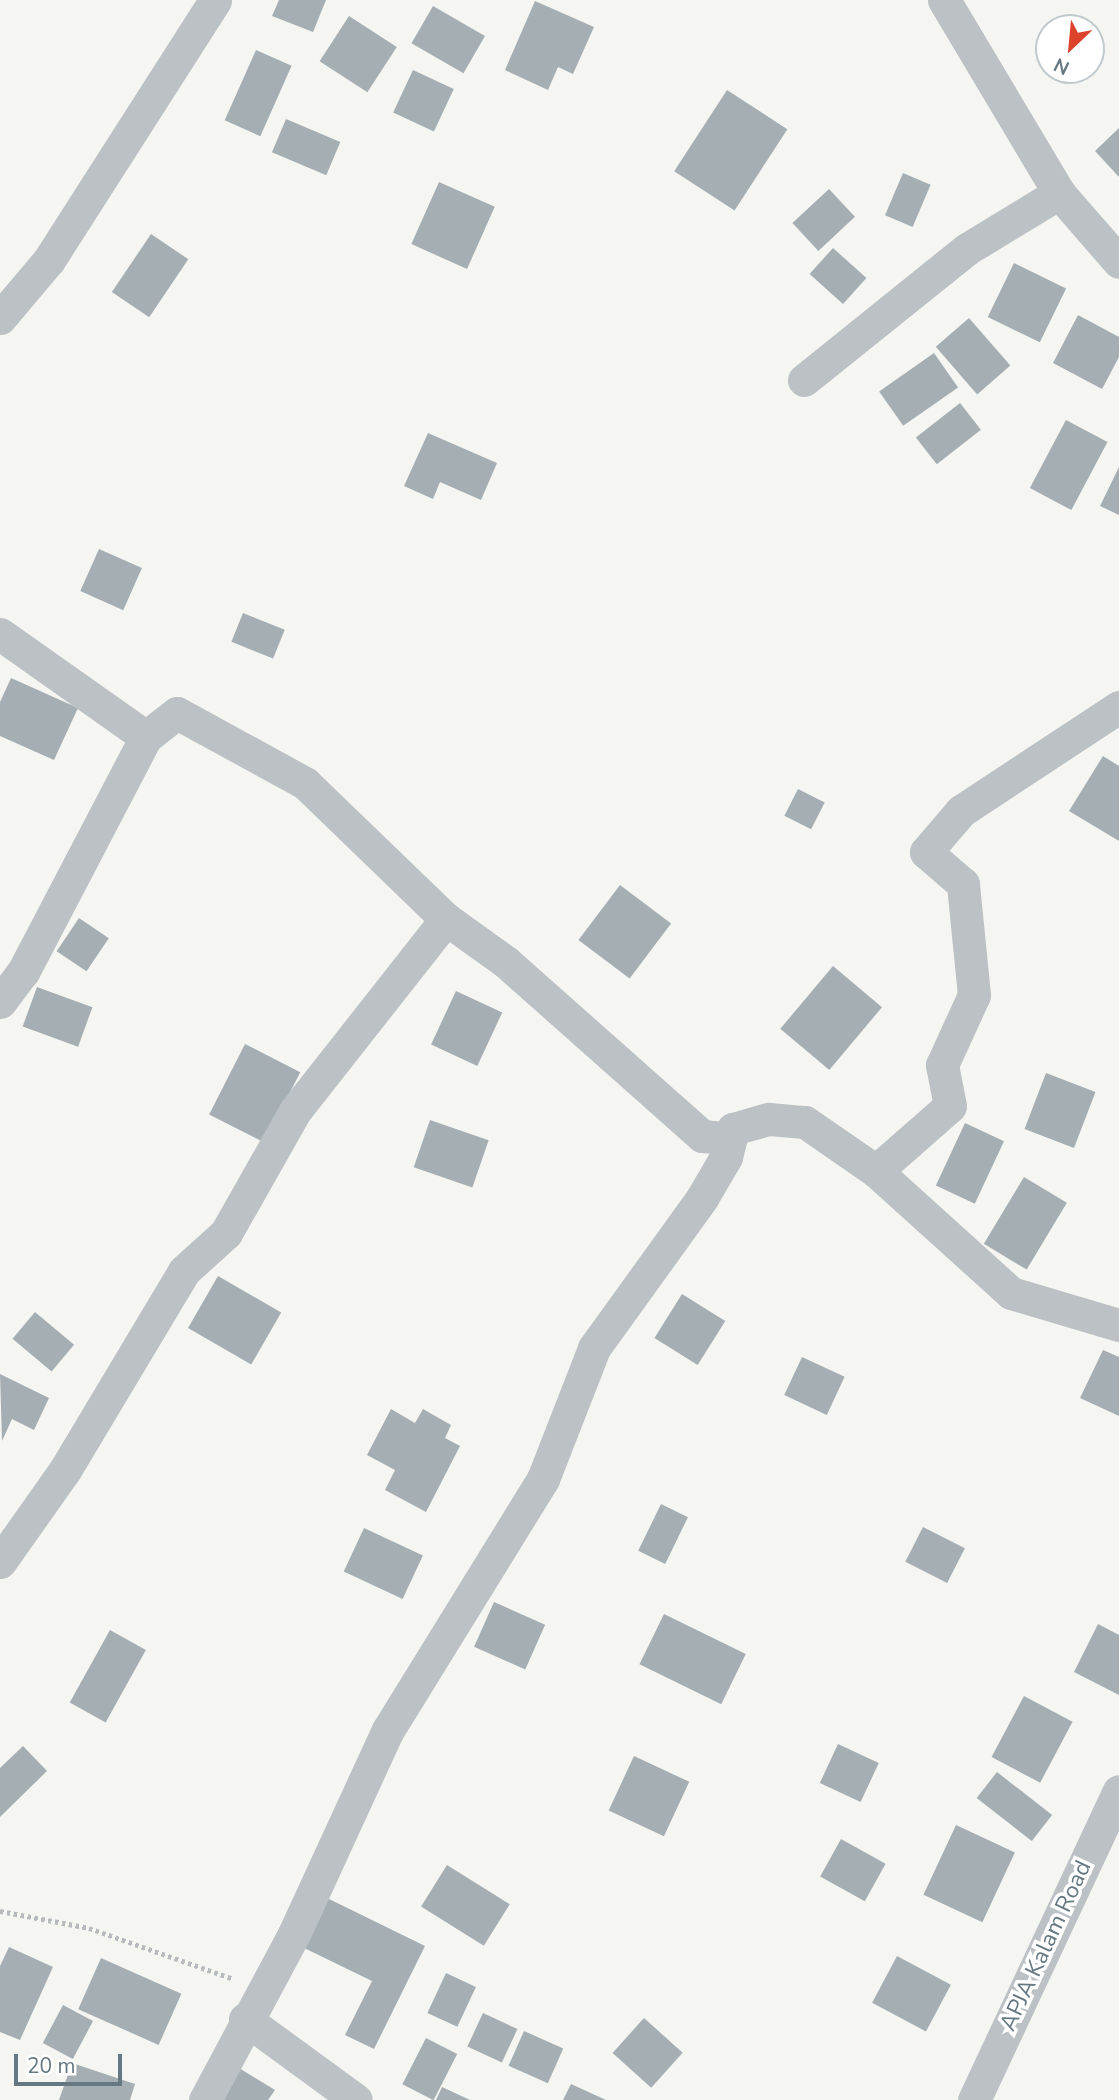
<!DOCTYPE html>
<style>
body{margin:0}
#map{position:relative;width:1119px;height:2100px;overflow:hidden;background:#f5f5f2;font-family:"Nunito Sans",sans-serif}
div>[style]{position:absolute}
.building>*{inset:0;background:#a5afb3;transform-origin:0 0}
.path>*{height:4.5px;margin-top:-2.25px;transform-origin:0;background:repeating-linear-gradient(90deg,#b8bbbd 0 3.5px,transparent 0 7px)}
.street>*{height:33px;margin:-16.5px;padding:0 16.5px;transform-origin:16.5px;border-radius:16.5px;background:#bbc1c4}
span{translate:-50% -50%;white-space:nowrap;text-align:center;line-height:1.15;-webkit-text-stroke:7px #fff;paint-order:stroke}
.street-label{font-size:23px;color:#657882}
.north{position:absolute;left:1035px;top:14px;width:70px;height:70px;box-sizing:border-box;background:#fff;border:2px solid #c1c9cd;border-radius:50%;rotate:206deg;font-size:19px;font-weight:700;line-height:28px;text-align:center;color:#657882}
.north::after{content:'';display:block;margin:auto;width:24px;height:32px;background:#dd422a;clip-path:polygon(50% 0,100% 100%,50% 72%,0 100%)}
.scale{position:absolute;left:14px;top:2054px;width:108px;height:32px;box-sizing:border-box;border:4px solid #657882;border-top:0;padding-left:9px;font-size:21px;line-height:24px;white-space:nowrap;color:#657882;-webkit-text-stroke:5px #fff;paint-order:stroke}
</style>
<div id="map">
<div class="building">
<i style="clip-path:polygon(279px 0,326px 0,313px 32px,272px 16px)"></i>
<i style="clip-path:polygon(535px 1px,594px 27px,573px 74px,558px 67px,548px 90px,505px 70px)"></i>
<i style="left:433px;top:6px;width:60px;height:43px;rotate:30deg"></i>
<i style="left:349px;top:16px;width:57px;height:54px;rotate:33deg"></i>
<i style="left:256px;top:50px;width:39px;height:77px;rotate:24deg"></i>
<i style="left:413px;top:70px;width:45px;height:47px;rotate:25deg"></i>
<i style="left:727px;top:90px;width:72px;height:97px;rotate:33deg"></i>
<i style="left:286px;top:119px;width:59px;height:36px;rotate:23deg"></i>
<i style="clip-path:polygon(1119px 128px,1119px 177px,1095px 151px)"></i>
<i style="left:903px;top:173px;width:30px;height:46px;rotate:23deg"></i>
<i style="left:439px;top:182px;width:61px;height:68px;rotate:24deg"></i>
<i style="left:829px;top:189px;width:38px;height:50px;rotate:47deg"></i>
<i style="left:151px;top:234px;width:45px;height:70px;rotate:34deg"></i>
<i style="left:833px;top:248px;width:45px;height:35px;rotate:42deg"></i>
<i style="left:1014px;top:263px;width:58px;height:60px;rotate:26deg"></i>
<i style="clip-path:polygon(1078px 315px,1119px 337px,1119px 357px,1102px 389px,1053px 363px)"></i>
<i style="left:969px;top:318px;width:63px;height:44px;rotate:49deg"></i>
<i style="left:934px;top:353px;width:42px;height:67px;rotate:55deg"></i>
<i style="left:960px;top:403px;width:34px;height:56px;rotate:52deg"></i>
<i style="left:1066px;top:420px;width:47px;height:77px;rotate:28deg"></i>
<i style="clip-path:polygon(428px 433px,497px 463px,481px 500px,440px 482px,433px 499px,404px 486px)"></i>
<i style="clip-path:polygon(1119px 467px,1119px 515px,1100px 506px)"></i>
<i style="left:99px;top:549px;width:47px;height:46px;rotate:24deg"></i>
<i style="left:243px;top:613px;width:45px;height:31px;rotate:22deg"></i>
<i style="clip-path:polygon(11px 678px,78px 708px,54px 760px,0 736px,0 702px)"></i>
<i style="clip-path:polygon(1103px 756px,1119px 766px,1119px 841px,1069px 811px)"></i>
<i style="left:798px;top:789px;width:30px;height:30px;rotate:27deg"></i>
<i style="left:620px;top:885px;width:64px;height:69px;rotate:37deg"></i>
<i style="left:79px;top:918px;width:36px;height:40px;rotate:34deg"></i>
<i style="left:833px;top:966px;width:64px;height:82px;rotate:40deg"></i>
<i style="left:37px;top:987px;width:59px;height:42px;rotate:20deg"></i>
<i style="left:456px;top:991px;width:51px;height:59px;rotate:25deg"></i>
<i style="left:245px;top:1044px;width:62px;height:79px;rotate:27deg"></i>
<i style="left:1046px;top:1073px;width:53px;height:60px;rotate:21deg"></i>
<i style="left:430px;top:1120px;width:62px;height:50px;rotate:19deg"></i>
<i style="left:965px;top:1123px;width:43px;height:69px;rotate:25deg"></i>
<i style="left:1024px;top:1177px;width:50px;height:78px;rotate:31deg"></i>
<i style="left:218px;top:1276px;width:73px;height:60px;rotate:30deg"></i>
<i style="left:682px;top:1294px;width:51px;height:52px;rotate:32deg"></i>
<i style="left:35px;top:1312px;width:51px;height:35px;rotate:40deg"></i>
<i style="clip-path:polygon(1103px 1350px,1119px 1357px,1119px 1416px,1080px 1398px)"></i>
<i style="left:802px;top:1357px;width:47px;height:42px;rotate:25deg"></i>
<i style="clip-path:polygon(0 1374px,49px 1398px,34px 1430px,12px 1419px,2px 1441px)"></i>
<i style="clip-path:polygon(391px 1409px,415px 1423px,423px 1409px,451px 1425px,445px 1438px,460px 1446px,426px 1512px,385px 1490px,395px 1470px,367px 1455px)"></i>
<i style="left:661px;top:1504px;width:30px;height:52px;rotate:26deg"></i>
<i style="left:923px;top:1527px;width:47px;height:39px;rotate:27deg"></i>
<i style="left:364px;top:1528px;width:65px;height:48px;rotate:25deg"></i>
<i style="left:494px;top:1602px;width:56px;height:49px;rotate:24deg"></i>
<i style="left:664px;top:1614px;width:91px;height:56px;rotate:26deg"></i>
<i style="clip-path:polygon(1098px 1624px,1119px 1635px,1119px 1695px,1074px 1672px)"></i>
<i style="left:110px;top:1630px;width:41px;height:83px;rotate:29deg"></i>
<i style="left:1024px;top:1696px;width:55px;height:69px;rotate:28deg"></i>
<i style="left:838px;top:1744px;width:45px;height:43px;rotate:25deg"></i>
<i style="clip-path:polygon(23px 1746px,47px 1771px,0 1817px,0 1768px)"></i>
<i style="left:634px;top:1756px;width:61px;height:60px;rotate:25deg"></i>
<i style="left:997px;top:1772px;width:70px;height:33px;rotate:38deg"></i>
<i style="left:956px;top:1825px;width:65px;height:77px;rotate:25deg"></i>
<i style="left:841px;top:1839px;width:51px;height:43px;rotate:29deg"></i>
<i style="left:447px;top:1865px;width:74px;height:49px;rotate:32deg"></i>
<i style="clip-path:polygon(325px 1897px,425px 1946px,374px 2049px,345px 2035px,372px 1981px,300px 1946px)"></i>
<i style="clip-path:polygon(9px 1947px,53px 1967px,20px 2040px,0 2032px,0 1966px)"></i>
<i style="left:897px;top:1956px;width:61px;height:53px;rotate:28deg"></i>
<i style="left:101px;top:1958px;width:88px;height:56px;rotate:24deg"></i>
<i style="left:446px;top:1973px;width:33px;height:44px;rotate:25deg"></i>
<i style="left:63px;top:2005px;width:34px;height:43px;rotate:28deg"></i>
<i style="left:483px;top:2013px;width:38px;height:37px;rotate:25deg"></i>
<i style="left:644px;top:2018px;width:52px;height:47px;rotate:42deg"></i>
<i style="left:524px;top:2031px;width:43px;height:38px;rotate:24deg"></i>
<i style="left:426px;top:2038px;width:35px;height:52px;rotate:27deg"></i>
<i style="clip-path:polygon(72px 2063px,135px 2084px,130px 2100px,59px 2100px)"></i>
<i style="clip-path:polygon(239px 2068px,275px 2090px,268px 2100px,219px 2100px)"></i>
<i style="clip-path:polygon(571px 2084px,606px 2100px,563px 2100px)"></i>
<i style="clip-path:polygon(442px 2087px,470px 2100px,436px 2100px)"></i>
</div>
<div class="path">
<i style="left:0;top:1911px;width:91px;rotate:10.8deg"></i>
<i style="left:89px;top:1928px;width:151px;rotate:19.4deg"></i>
</div>
<div class="street">
<i style="left:944px;top:0;width:225px;rotate:59.2deg"></i>
<i style="left:0;top:318px;width:76px;rotate:-49.8deg"></i>
<i style="left:49px;top:260px;width:308px;rotate:-57.4deg"></i>
<i style="left:804px;top:380px;width:209px;rotate:-38.8deg"></i>
<i style="left:967px;top:249px;width:108px;rotate:-31.3deg"></i>
<i style="left:1059px;top:193px;width:91px;rotate:49deg"></i>
<i style="left:0;top:634px;width:179px;rotate:35.2deg"></i>
<i style="left:0;top:1002px;width:38px;rotate:-53deg"></i>
<i style="left:23px;top:972px;width:265px;rotate:-62.4deg"></i>
<i style="left:146px;top:737px;width:39px;rotate:-38deg"></i>
<i style="left:177px;top:713px;width:146px;rotate:28.7deg"></i>
<i style="left:305px;top:783px;width:196px;rotate:44deg"></i>
<i style="left:446px;top:919px;width:74px;rotate:35.6deg"></i>
<i style="left:506px;top:962px;width:262px;rotate:41.6deg"></i>
<i style="left:702px;top:1136px;width:25px;rotate:5deg"></i>
<i style="left:727px;top:1138px;width:11px;rotate:-56deg"></i>
<i style="left:733px;top:1129px;width:37px;rotate:-16deg"></i>
<i style="left:769px;top:1119px;width:36px;rotate:5deg"></i>
<i style="left:805px;top:1122px;width:86px;rotate:34.6deg"></i>
<i style="left:876px;top:1171px;width:98px;rotate:-41.3deg"></i>
<i style="left:950px;top:1106px;width:42px;rotate:-101deg"></i>
<i style="left:942px;top:1065px;width:77px;rotate:-65.4deg"></i>
<i style="left:974px;top:995px;width:112px;rotate:-95.7deg"></i>
<i style="left:963px;top:884px;width:49px;rotate:-139.1deg"></i>
<i style="left:926px;top:852px;width:54px;rotate:-49.5deg"></i>
<i style="left:961px;top:811px;width:189px;rotate:-33.4deg"></i>
<i style="left:876px;top:1171px;width:182px;rotate:42.1deg"></i>
<i style="left:1011px;top:1293px;width:113px;rotate:16.5deg"></i>
<i style="left:0;top:1562px;width:113px;rotate:-54.8deg"></i>
<i style="left:65px;top:1470px;width:232px;rotate:-59.1deg"></i>
<i style="left:184px;top:1271px;width:57px;rotate:-42.1deg"></i>
<i style="left:226px;top:1233px;width:140px;rotate:-60.5deg"></i>
<i style="left:295px;top:1111px;width:244px;rotate:-51.8deg"></i>
<i style="left:245px;top:2019px;width:137px;rotate:36.1deg"></i>
<i style="left:205px;top:2100px;width:188px;rotate:-61.8deg"></i>
<i style="left:294px;top:1934px;width:225px;rotate:-65.3deg"></i>
<i style="left:388px;top:1730px;width:295px;rotate:-58.3deg"></i>
<i style="left:543px;top:1479px;width:141px;rotate:-68.7deg"></i>
<i style="left:594px;top:1348px;width:185px;rotate:-54.2deg"></i>
<i style="left:702px;top:1198px;width:48px;rotate:-59.7deg"></i>
<i style="left:726px;top:1157px;width:29px;rotate:-76deg"></i>
<i style="left:974px;top:2100px;width:341px;rotate:-64.9deg"></i>
</div>
<div class="street-label">
<span style="left:1046px;top:1946px;rotate:-65deg">APJA Kalam Road</span>
</div>
<div class="north">N</div>
<div class="scale">20 m</div>
</div>
